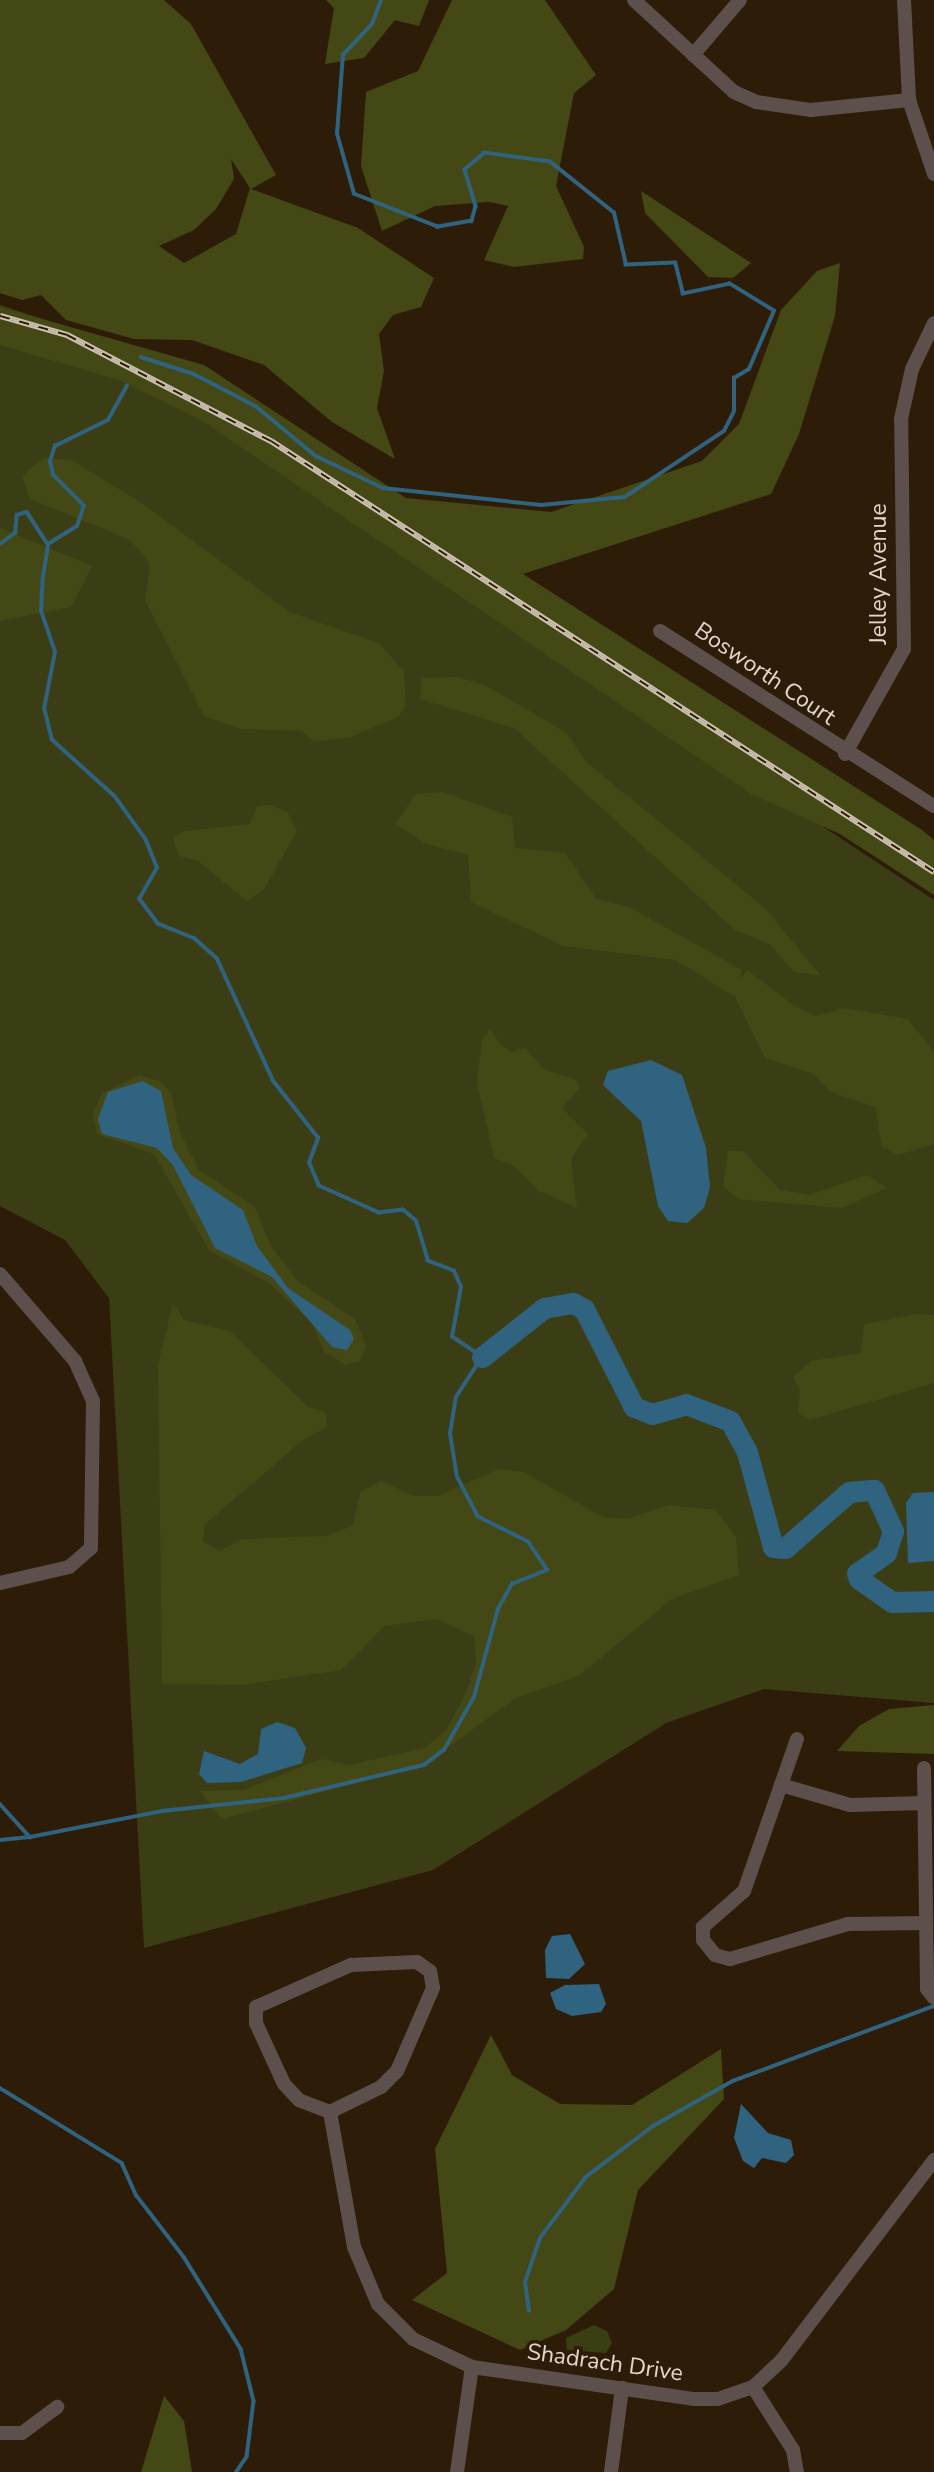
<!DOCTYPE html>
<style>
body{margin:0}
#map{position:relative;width:934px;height:2472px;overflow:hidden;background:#2d1d08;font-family:"Nunito Sans",sans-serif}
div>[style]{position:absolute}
.green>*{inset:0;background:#3b3e15}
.forest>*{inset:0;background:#444814}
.water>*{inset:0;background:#306380}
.stream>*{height:3.5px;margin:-1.75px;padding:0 1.75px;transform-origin:1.75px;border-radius:1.75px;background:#306380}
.river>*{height:21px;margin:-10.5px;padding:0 10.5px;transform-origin:10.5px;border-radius:10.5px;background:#306380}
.minor>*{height:14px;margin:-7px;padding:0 7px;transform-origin:7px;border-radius:7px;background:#5d4f4c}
.rail>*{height:6px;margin-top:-3px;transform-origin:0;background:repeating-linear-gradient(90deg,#2d1d08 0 10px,#cdc1b3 0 20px);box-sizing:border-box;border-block:2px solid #cdc1b3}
span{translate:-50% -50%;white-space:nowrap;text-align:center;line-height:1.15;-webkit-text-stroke:7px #2d1d08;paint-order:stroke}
.street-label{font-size:23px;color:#e2d7ca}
</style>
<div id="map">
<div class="green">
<i style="clip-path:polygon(0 305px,70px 328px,934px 900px,934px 1703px,764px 1689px,666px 1723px,433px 1870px,144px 1948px,109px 1298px,65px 1240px,0 1206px)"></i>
<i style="clip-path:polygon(594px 2325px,607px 2331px,612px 2343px,606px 2353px,567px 2350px,566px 2338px)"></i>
</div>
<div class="forest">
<i style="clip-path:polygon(evenodd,0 0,164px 0,191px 24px,276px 175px,251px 189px,358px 228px,434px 278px,421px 307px,393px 315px,379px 334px,384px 371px,377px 408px,395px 459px,332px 422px,264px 365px,192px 340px,134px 339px,66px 320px,41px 295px,22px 300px,0 293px,0 0,231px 159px,250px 188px,236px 234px,184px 263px,159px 246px,194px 230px,216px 209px,234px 179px,231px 159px)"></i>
<i style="clip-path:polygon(326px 0,429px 0,419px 26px,395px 20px,364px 58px,325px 64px,334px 8px)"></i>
<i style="clip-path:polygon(452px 0,545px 0,596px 75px,574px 93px,556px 186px,584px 247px,583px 259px,514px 267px,484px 260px,508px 206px,489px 202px,435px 206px,382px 231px,361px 166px,366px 92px,418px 71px)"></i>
<i style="clip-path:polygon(641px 191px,751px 263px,733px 278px,708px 277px,645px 213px)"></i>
<i style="clip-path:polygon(840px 263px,835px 316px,799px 434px,771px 494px,523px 574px,922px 830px,934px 840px,934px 895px,840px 834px,753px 795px,201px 420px,119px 380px,0 345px,0 307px,204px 365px,406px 498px,551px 512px,702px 461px,739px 424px,781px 310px,817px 271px)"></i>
<i style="clip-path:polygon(43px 458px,71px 460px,139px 501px,289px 612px,379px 643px,404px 671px,406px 706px,398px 717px,351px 737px,314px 742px,302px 731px,240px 729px,204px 716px,145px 600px,150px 567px,143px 554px,130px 540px,30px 499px,22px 476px)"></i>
<i style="clip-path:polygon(0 528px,92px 566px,71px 607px,0 621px)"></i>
<i style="clip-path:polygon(458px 677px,485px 685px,567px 733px,586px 762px,766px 909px,820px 975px,794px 972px,769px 944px,735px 930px,514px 728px,420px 699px,422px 678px)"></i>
<i style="clip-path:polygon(443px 792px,512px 817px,515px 848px,565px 853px,596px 899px,629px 907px,742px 970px,740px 979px,747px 970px,795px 1006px,815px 1016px,844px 1008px,908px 1019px,934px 1052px,934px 1144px,898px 1155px,882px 1147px,875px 1107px,831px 1092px,813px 1074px,765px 1058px,735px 997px,676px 960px,563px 946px,471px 902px,468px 855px,427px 844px,395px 824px,416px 794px)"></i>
<i style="clip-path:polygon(271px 805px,288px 813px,297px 831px,264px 889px,247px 901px,198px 861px,179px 856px,173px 838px,185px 831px,250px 824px,257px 806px)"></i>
<i style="clip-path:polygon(490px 1029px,501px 1045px,511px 1052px,525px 1048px,545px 1070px,575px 1079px,580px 1088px,562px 1108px,588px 1134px,571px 1159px,577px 1208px,539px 1191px,513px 1165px,494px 1158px,477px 1082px,482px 1039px)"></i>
<i style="clip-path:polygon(139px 1075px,162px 1082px,171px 1093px,180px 1133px,199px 1170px,254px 1206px,271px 1246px,297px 1281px,355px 1319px,366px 1346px,360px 1361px,346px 1365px,324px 1352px,313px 1324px,270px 1284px,209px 1250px,154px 1154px,97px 1134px,93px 1115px,102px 1093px)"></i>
<i style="clip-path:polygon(728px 1151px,743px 1151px,780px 1190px,809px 1195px,868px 1175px,887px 1188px,842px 1208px,738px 1199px,723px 1186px)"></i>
<i style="clip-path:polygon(173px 1303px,184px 1320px,230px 1331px,308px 1407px,325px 1412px,327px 1427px,303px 1440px,205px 1524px,203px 1541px,219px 1551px,242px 1539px,325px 1536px,353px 1526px,360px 1492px,381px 1481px,414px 1496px,438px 1496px,499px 1469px,524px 1472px,603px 1517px,628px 1519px,669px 1505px,716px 1510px,736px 1537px,739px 1575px,672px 1599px,580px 1675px,514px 1699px,424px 1765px,222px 1819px,200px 1791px,244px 1790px,321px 1759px,349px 1765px,425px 1748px,447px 1729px,467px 1690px,476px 1663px,474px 1636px,436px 1619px,384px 1626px,341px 1670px,243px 1685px,162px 1684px,158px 1365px)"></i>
<i style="clip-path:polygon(916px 1314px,934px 1315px,934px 1383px,810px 1420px,798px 1413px,800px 1391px,793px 1377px,811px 1361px,861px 1353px,864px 1324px)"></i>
<i style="clip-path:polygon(934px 1705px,934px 1754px,837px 1751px,859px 1726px,889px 1709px)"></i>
<i style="clip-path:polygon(491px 2035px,512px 2075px,560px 2104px,632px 2105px,721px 2049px,724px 2099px,638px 2190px,614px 2289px,566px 2330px,520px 2350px,412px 2300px,447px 2273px,435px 2149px)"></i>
<i style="clip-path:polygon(164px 2396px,184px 2421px,192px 2472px,141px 2472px)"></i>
</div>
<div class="water">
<i style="clip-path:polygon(651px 1060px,682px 1075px,706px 1148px,710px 1187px,704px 1208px,687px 1223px,668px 1221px,658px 1206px,641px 1121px,603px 1085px,608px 1071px)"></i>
<i style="clip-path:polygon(143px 1081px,161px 1091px,173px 1148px,191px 1175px,243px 1210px,257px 1246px,288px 1288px,350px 1330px,354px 1339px,347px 1350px,332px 1347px,272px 1277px,215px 1248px,173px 1165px,157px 1148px,102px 1134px,98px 1119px,108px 1092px)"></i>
<i style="clip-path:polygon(934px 1492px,934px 1561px,908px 1563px,906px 1503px,913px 1493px)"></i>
<i style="clip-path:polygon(277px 1722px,295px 1728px,306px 1748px,302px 1763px,241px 1782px,207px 1783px,199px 1774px,204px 1751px,240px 1764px,258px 1754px,261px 1729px)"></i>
<i style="clip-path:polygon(570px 1934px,585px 1964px,569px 1979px,546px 1978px,545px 1950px,552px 1936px)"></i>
<i style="clip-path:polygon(599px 1984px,606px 2004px,601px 2012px,572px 2016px,556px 2009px,550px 1993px,565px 1985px)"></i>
<i style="clip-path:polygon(741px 2104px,768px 2133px,791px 2140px,794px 2155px,786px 2163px,762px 2158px,754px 2168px,743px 2161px,734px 2138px)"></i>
</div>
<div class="stream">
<i style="left:141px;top:357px;width:56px;rotate:17.8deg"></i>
<i style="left:194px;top:374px;width:71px;rotate:27.6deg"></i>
<i style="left:257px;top:407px;width:77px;rotate:39.7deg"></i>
<i style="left:316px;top:456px;width:74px;rotate:25.5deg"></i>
<i style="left:383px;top:488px;width:159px;rotate:6.1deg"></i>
<i style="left:541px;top:505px;width:84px;rotate:-5.4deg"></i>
<i style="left:625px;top:497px;width:119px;rotate:-33.7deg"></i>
<i style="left:724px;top:431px;width:22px;rotate:-63deg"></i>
<i style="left:734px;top:411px;width:33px;rotate:-90deg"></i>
<i style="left:734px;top:378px;width:17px;rotate:-31deg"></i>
<i style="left:749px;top:369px;width:63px;rotate:-66.7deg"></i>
<i style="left:774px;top:311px;width:52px;rotate:-148.5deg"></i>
<i style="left:730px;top:284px;width:48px;rotate:168deg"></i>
<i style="left:683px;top:294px;width:32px;rotate:-104deg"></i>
<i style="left:675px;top:263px;width:49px;rotate:177.7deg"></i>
<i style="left:626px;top:265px;width:53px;rotate:-103deg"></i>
<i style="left:614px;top:213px;width:82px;rotate:-141.4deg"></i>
<i style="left:550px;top:162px;width:66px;rotate:-172.1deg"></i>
<i style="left:485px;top:153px;width:26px;rotate:140deg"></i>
<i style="left:465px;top:170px;width:38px;rotate:73deg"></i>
<i style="left:476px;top:206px;width:16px;rotate:105deg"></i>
<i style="left:472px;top:221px;width:35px;rotate:170deg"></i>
<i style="left:438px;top:227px;width:90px;rotate:-158.6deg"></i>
<i style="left:354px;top:194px;width:62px;rotate:-105.8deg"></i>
<i style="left:337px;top:134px;width:79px;rotate:-85.7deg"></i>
<i style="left:343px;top:55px;width:42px;rotate:-46.9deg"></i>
<i style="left:372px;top:24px;width:26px;rotate:-69deg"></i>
<i style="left:0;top:544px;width:19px;rotate:-36deg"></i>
<i style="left:15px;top:533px;width:18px;rotate:-84deg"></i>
<i style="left:17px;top:515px;width:10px;rotate:-17deg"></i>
<i style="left:27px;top:512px;width:38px;rotate:57deg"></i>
<i style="left:0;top:1804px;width:45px;rotate:47.7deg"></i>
<i style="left:30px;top:1837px;width:135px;rotate:-11.1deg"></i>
<i style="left:162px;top:1811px;width:123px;rotate:-6.1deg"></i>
<i style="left:284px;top:1798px;width:144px;rotate:-13.3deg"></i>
<i style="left:424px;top:1765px;width:25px;rotate:-37deg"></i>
<i style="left:444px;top:1750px;width:61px;rotate:-60.5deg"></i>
<i style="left:474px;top:1697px;width:91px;rotate:-74.7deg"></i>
<i style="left:498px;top:1609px;width:29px;rotate:-61deg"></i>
<i style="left:512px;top:1584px;width:38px;rotate:-22deg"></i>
<i style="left:547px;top:1570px;width:34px;rotate:-124deg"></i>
<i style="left:528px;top:1542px;width:56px;rotate:-153.4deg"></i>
<i style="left:478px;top:1517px;width:45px;rotate:-117.7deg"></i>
<i style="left:457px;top:1477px;width:44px;rotate:-99.2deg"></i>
<i style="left:450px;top:1434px;width:37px;rotate:-81deg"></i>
<i style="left:456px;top:1397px;width:48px;rotate:-57deg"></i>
<i style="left:482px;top:1357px;width:36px;rotate:-146deg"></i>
<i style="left:452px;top:1337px;width:51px;rotate:-79.8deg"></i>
<i style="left:461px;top:1287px;width:17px;rotate:-114deg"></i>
<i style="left:454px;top:1271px;width:28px;rotate:-159deg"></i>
<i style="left:428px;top:1261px;width:42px;rotate:-106.7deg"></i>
<i style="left:416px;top:1221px;width:17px;rotate:-140deg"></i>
<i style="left:403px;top:1210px;width:24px;rotate:173deg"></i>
<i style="left:379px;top:1213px;width:66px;rotate:-155.8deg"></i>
<i style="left:319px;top:1186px;width:25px;rotate:-113deg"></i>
<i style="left:309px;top:1163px;width:27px;rotate:-70deg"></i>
<i style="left:318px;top:1138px;width:73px;rotate:-128.3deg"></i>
<i style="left:273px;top:1081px;width:134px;rotate:-114.7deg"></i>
<i style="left:217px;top:959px;width:30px;rotate:-138deg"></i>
<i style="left:195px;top:939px;width:40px;rotate:-158deg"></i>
<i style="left:158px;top:924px;width:31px;rotate:-127deg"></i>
<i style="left:139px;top:899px;width:36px;rotate:-60deg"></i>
<i style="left:157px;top:868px;width:31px;rotate:-112deg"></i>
<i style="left:145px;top:839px;width:52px;rotate:-125.5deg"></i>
<i style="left:115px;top:797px;width:85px;rotate:-137.9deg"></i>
<i style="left:52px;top:740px;width:32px;rotate:-104deg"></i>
<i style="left:44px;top:709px;width:58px;rotate:-79.1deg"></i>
<i style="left:55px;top:652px;width:43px;rotate:-108.9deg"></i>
<i style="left:41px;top:611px;width:34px;rotate:-87deg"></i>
<i style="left:43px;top:577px;width:33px;rotate:-81deg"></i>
<i style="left:48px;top:544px;width:34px;rotate:-32deg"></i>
<i style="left:77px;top:526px;width:21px;rotate:-71deg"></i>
<i style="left:84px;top:506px;width:44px;rotate:-135deg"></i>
<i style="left:53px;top:475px;width:14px;rotate:-102deg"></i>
<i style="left:50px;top:461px;width:16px;rotate:-72deg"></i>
<i style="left:55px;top:446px;width:59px;rotate:-26.1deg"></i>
<i style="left:108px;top:420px;width:39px;rotate:-61deg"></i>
<i style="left:0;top:1840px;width:29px;rotate:-6deg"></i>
<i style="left:0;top:2088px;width:143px;rotate:31.6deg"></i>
<i style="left:122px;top:2163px;width:36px;rotate:66deg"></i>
<i style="left:137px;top:2196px;width:77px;rotate:52.4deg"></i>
<i style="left:184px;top:2257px;width:108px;rotate:58.2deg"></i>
<i style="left:241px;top:2349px;width:54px;rotate:76deg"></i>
<i style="left:254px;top:2401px;width:56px;rotate:97.1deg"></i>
<i style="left:247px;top:2457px;width:18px;rotate:124deg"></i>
<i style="left:529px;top:2311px;width:29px;rotate:-98deg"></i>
<i style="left:525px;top:2282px;width:46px;rotate:-71.2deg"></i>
<i style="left:540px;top:2238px;width:76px;rotate:-53deg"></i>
<i style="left:586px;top:2177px;width:84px;rotate:-37.3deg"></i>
<i style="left:653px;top:2126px;width:92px;rotate:-29.4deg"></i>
<i style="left:733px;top:2081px;width:215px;rotate:-20.5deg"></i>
</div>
<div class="river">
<i style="left:482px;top:1357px;width:79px;rotate:-38.3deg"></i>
<i style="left:544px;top:1308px;width:29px;rotate:-10deg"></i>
<i style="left:573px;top:1303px;width:13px;rotate:29deg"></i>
<i style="left:584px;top:1309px;width:110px;rotate:63deg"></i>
<i style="left:634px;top:1407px;width:19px;rotate:21deg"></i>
<i style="left:652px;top:1414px;width:35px;rotate:-16deg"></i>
<i style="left:686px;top:1404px;width:47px;rotate:21.1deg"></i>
<i style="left:730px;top:1421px;width:35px;rotate:61deg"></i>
<i style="left:747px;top:1452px;width:98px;rotate:74.7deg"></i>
<i style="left:773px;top:1547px;width:12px;rotate:5deg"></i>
<i style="left:785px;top:1548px;width:85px;rotate:-41.2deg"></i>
<i style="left:849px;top:1492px;width:25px;rotate:-5deg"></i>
<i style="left:874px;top:1490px;width:45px;rotate:65.1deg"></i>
<i style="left:893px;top:1531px;width:23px;rotate:108deg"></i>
<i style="left:886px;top:1553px;width:35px;rotate:145deg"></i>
<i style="left:857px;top:1573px;width:6px;rotate:72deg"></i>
<i style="left:859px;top:1579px;width:40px;rotate:34.9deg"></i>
<i style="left:892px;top:1602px;width:42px;rotate:-1.4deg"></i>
</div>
<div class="minor">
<i style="left:634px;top:0;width:136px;rotate:42.6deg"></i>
<i style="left:734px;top:92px;width:24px;rotate:24deg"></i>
<i style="left:756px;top:102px;width:56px;rotate:8.3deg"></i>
<i style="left:811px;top:110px;width:99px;rotate:-5.8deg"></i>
<i style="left:904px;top:0;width:100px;rotate:87.1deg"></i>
<i style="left:909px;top:100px;width:78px;rotate:71.3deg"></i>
<i style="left:693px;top:55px;width:72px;rotate:-49.5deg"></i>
<i style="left:660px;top:631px;width:325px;rotate:32.6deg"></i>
<i style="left:845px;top:754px;width:120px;rotate:-60.7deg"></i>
<i style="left:904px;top:649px;width:230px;rotate:-90.7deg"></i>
<i style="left:901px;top:419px;width:51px;rotate:-77.6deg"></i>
<i style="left:912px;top:369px;width:51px;rotate:-64.4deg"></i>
<i style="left:0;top:1274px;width:115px;rotate:49.2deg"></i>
<i style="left:75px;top:1361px;width:44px;rotate:65.8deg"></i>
<i style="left:93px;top:1401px;width:147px;rotate:90.8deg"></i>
<i style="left:91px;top:1548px;width:29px;rotate:139deg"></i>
<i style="left:69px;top:1567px;width:71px;rotate:166.9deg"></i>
<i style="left:797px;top:1739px;width:161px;rotate:109.2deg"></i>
<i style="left:744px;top:1891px;width:55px;rotate:138.7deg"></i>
<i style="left:703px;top:1927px;width:13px;rotate:90deg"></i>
<i style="left:703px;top:1940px;width:19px;rotate:51deg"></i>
<i style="left:715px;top:1955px;width:16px;rotate:15deg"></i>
<i style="left:730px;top:1959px;width:123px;rotate:-16.5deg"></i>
<i style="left:848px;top:1924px;width:78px;rotate:-0.7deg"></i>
<i style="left:924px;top:1768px;width:221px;rotate:89.2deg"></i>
<i style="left:927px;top:1989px;width:11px;rotate:52deg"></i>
<i style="left:781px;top:1785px;width:72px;rotate:16.2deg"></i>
<i style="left:850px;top:1805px;width:74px;rotate:-1.5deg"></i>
<i style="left:417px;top:1962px;width:16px;rotate:35deg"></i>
<i style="left:430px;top:1971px;width:17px;rotate:80deg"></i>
<i style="left:433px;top:1988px;width:90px;rotate:113.4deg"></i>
<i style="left:397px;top:2071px;width:23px;rotate:135deg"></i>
<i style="left:381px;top:2087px;width:57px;rotate:153.9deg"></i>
<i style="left:330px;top:2112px;width:33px;rotate:-159deg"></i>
<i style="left:299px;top:2100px;width:22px;rotate:-133deg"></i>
<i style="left:284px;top:2084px;width:67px;rotate:-114.7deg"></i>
<i style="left:256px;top:2023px;width:16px;rotate:-90deg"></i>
<i style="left:256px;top:2007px;width:104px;rotate:-23.9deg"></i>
<i style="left:351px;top:1965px;width:66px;rotate:-2.6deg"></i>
<i style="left:330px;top:2112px;width:137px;rotate:79.9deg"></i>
<i style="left:354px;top:2247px;width:62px;rotate:67.2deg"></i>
<i style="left:378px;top:2304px;width:49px;rotate:45deg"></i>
<i style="left:413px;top:2339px;width:65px;rotate:25.4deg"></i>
<i style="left:472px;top:2367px;width:225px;rotate:8.2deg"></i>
<i style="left:695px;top:2399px;width:23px"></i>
<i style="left:718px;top:2399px;width:37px;rotate:-19deg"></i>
<i style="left:753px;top:2387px;width:38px;rotate:-43deg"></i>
<i style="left:781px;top:2361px;width:253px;rotate:-52.7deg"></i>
<i style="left:753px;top:2387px;width:75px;rotate:57.6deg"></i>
<i style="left:793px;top:2450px;width:22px;rotate:80deg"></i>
<i style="left:0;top:2433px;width:22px"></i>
<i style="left:22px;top:2433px;width:44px;rotate:-36.6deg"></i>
<i style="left:457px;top:2472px;width:106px;rotate:-81.9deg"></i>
<i style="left:611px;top:2472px;width:85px;rotate:-82.5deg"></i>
</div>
<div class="rail">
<i style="left:0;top:316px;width:70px;rotate:15.8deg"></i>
<i style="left:67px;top:335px;width:230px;rotate:27.5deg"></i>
<i style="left:271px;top:441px;width:791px;rotate:33.03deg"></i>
</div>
<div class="street-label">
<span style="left:879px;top:574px;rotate:-90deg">Jelley Avenue</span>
<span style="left:765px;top:674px;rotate:34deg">Bosworth Court</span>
<span style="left:605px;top:2363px;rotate:8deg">Shadrach Drive</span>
</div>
</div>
